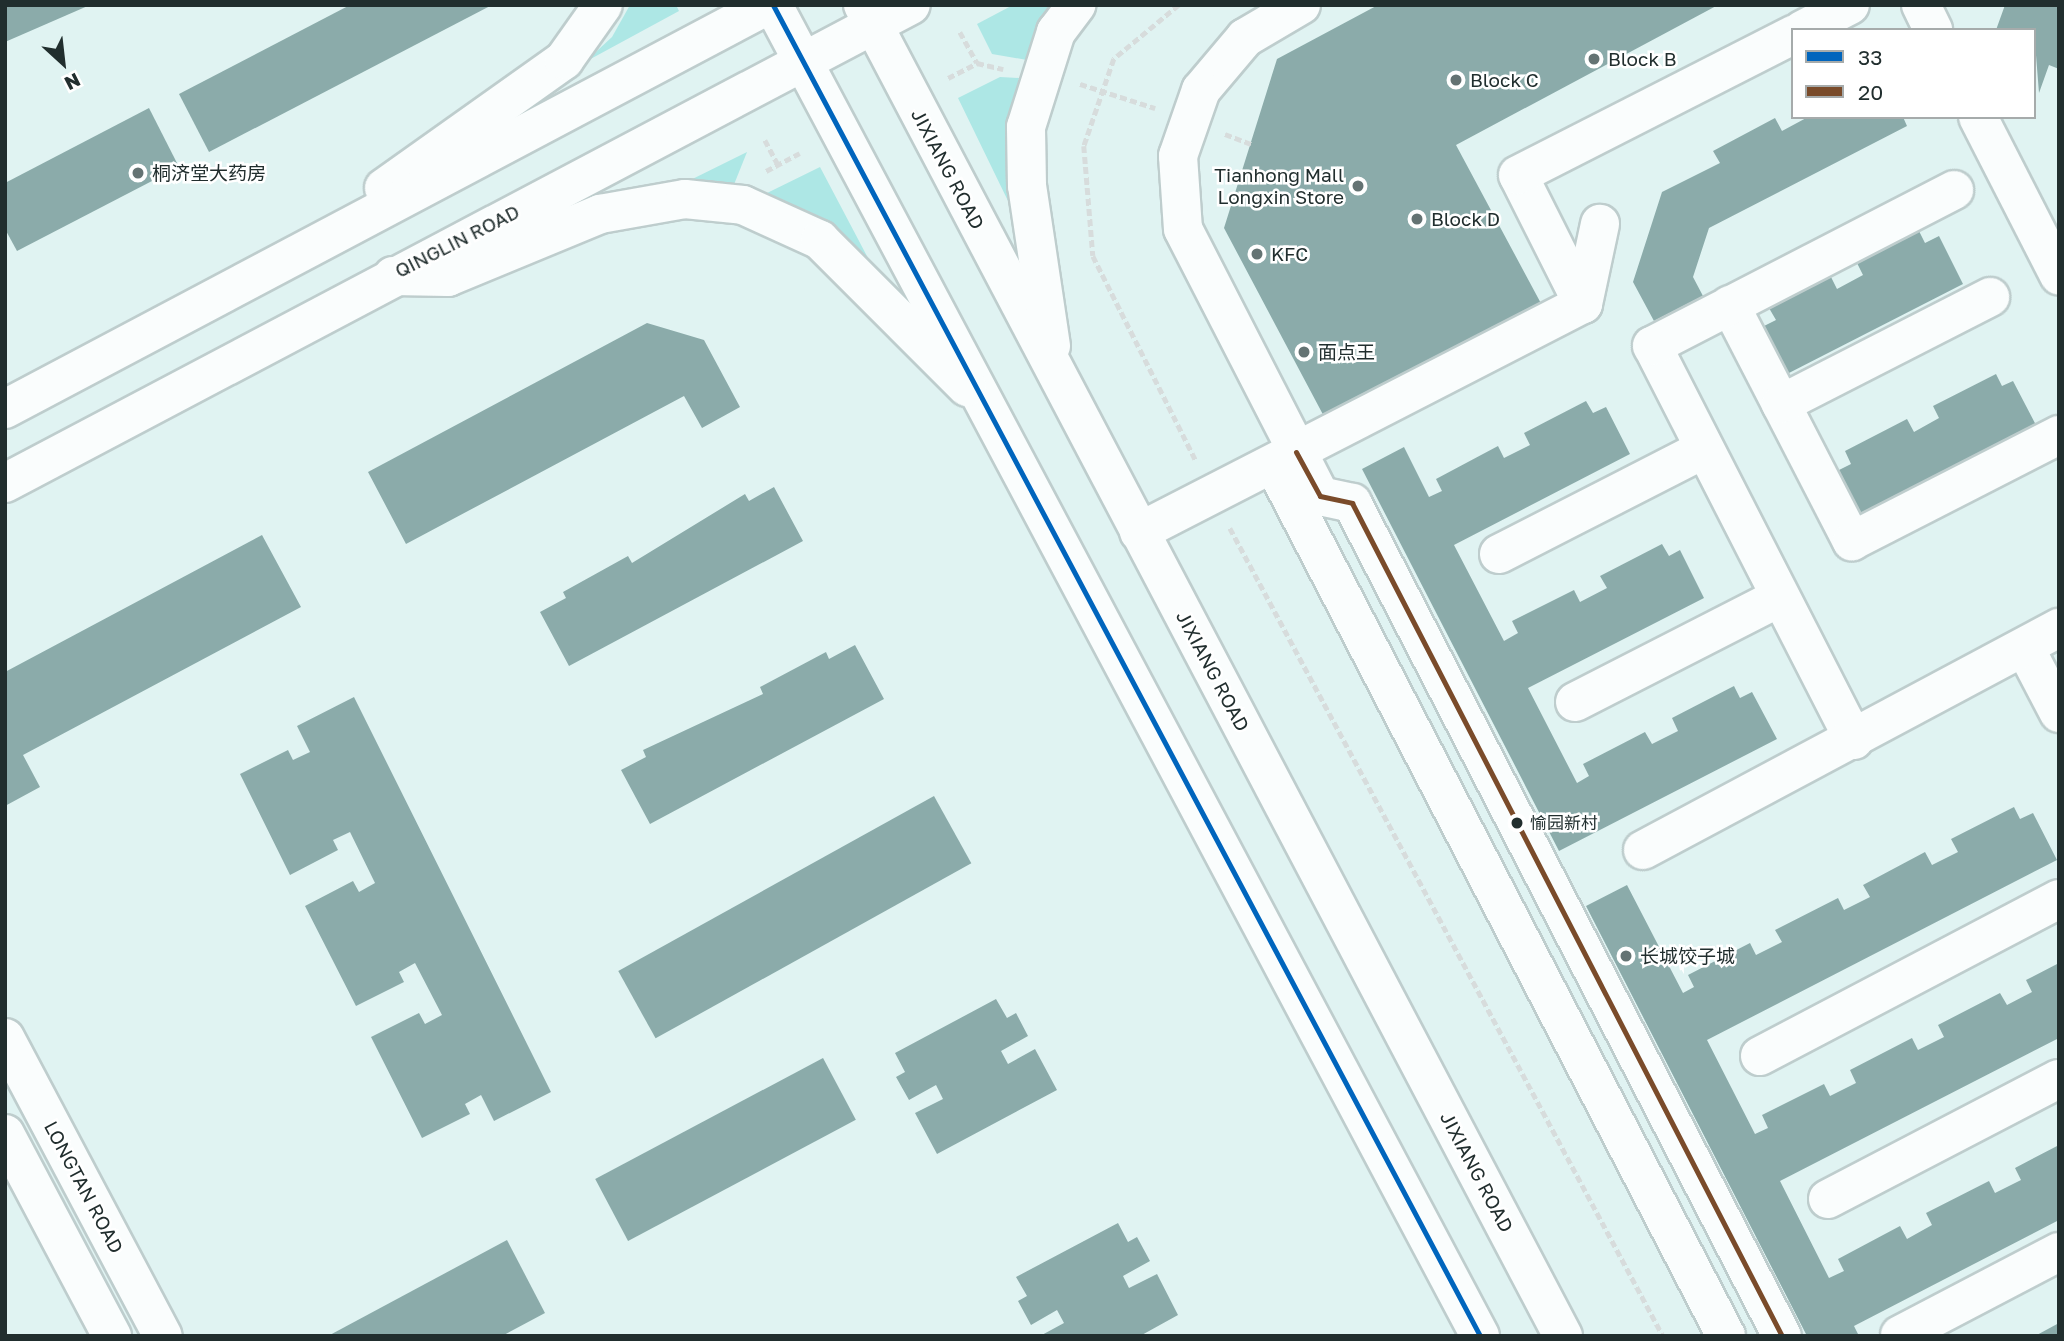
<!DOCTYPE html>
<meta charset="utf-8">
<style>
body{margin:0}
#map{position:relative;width:2064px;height:1341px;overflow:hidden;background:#e0f3f2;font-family:"Golos Text","Noto Sans SC",sans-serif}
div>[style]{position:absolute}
.green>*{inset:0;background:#ade7e5}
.building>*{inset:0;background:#8babaa;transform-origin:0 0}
.path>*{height:4.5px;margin-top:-2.25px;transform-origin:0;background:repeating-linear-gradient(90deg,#d7dcdc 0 7px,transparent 0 10.5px)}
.roads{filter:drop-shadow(2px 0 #becdcd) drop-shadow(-2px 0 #becdcd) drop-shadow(0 2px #becdcd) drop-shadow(0 -2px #becdcd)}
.minor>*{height:38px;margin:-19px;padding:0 19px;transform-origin:19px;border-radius:19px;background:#fafdfd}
.major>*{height:38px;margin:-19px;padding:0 19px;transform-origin:19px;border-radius:19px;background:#fafdfd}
.bus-1>*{height:5px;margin:-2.5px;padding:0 2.5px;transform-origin:2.5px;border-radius:2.5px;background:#0065bd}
.bus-2>*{height:5px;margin:-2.5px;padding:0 2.5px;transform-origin:2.5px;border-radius:2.5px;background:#7a4b2a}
.dots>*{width:19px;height:19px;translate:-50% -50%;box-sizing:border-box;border:4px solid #fff;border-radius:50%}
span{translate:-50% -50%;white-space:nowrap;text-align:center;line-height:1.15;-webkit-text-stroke:5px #fff;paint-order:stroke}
.bus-label{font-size:17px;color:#212e2e}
.left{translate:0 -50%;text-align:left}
.poi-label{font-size:19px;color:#212e2e}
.right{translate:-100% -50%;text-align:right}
.street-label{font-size:19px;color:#212e2e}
.frame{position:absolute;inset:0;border:7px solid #212e2e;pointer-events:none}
.legend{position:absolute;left:1791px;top:28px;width:245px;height:91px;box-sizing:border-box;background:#fff;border:2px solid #a6abab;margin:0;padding:9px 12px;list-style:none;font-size:21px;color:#212e2e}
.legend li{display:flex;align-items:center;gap:14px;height:35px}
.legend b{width:35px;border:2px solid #a6abab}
.north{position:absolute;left:28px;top:28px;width:70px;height:70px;-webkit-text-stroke:5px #fff;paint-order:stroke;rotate:153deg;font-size:19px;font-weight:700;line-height:28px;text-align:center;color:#212e2e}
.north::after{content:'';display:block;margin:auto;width:24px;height:32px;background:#212e2e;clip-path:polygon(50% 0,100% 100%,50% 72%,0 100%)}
</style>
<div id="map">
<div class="green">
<i style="clip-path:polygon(630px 5px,676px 5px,679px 11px,585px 62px,612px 37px)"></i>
<i style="clip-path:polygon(1013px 5px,1058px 5px,1027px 60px,992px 54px,977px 24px)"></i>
<i style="clip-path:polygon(1000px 77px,1019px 78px,1013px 104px,1029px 244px,958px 98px)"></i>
<i style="clip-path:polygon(747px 152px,733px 187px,650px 200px)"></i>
<i style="clip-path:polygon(820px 167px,878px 277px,824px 222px,763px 195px)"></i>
</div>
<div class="building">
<i style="clip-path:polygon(5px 5px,90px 5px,5px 42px)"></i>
<i style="clip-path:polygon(350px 5px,492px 5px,209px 152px,179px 94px)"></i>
<i style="clip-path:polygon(1378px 5px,1718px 5px,1456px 145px,1544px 309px,1328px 424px,1224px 228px,1277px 59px)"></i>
<i style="clip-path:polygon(2005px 5px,2059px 5px,2059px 69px,2049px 65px,2039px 93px,2034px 30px,1996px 30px)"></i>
<i style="clip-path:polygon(149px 108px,179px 167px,17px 251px,5px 229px,5px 183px)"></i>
<i style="clip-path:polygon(1808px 117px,1903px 117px,1907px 126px,1709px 228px,1693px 277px,1703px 296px,1654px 321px,1633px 282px,1662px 192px,1720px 163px,1713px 151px,1775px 118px,1782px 131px)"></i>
<i style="clip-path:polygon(1919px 231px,1925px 243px,1939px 236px,1963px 284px,1787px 374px,1762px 327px,1776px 320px,1769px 308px,1831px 277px,1837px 289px,1863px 275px,1857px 263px)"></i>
<i style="clip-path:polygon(647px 323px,704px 340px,740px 407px,702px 428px,684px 396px,406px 544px,368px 472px)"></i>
<i style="clip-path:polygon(1996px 374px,2002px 386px,2013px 381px,2037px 427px,1861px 518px,1837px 471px,1851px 464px,1845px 451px,1907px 419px,1914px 432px,1939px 418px,1933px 406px)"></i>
<i style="clip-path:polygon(1586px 401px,1593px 413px,1606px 407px,1630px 454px,1454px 545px,1504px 641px,1518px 633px,1512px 621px,1574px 590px,1580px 602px,1607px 588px,1600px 576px,1662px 544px,1669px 556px,1680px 550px,1704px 598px,1528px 688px,1577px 783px,1589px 776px,1583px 764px,1645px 732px,1652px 744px,1678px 731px,1672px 718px,1734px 686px,1740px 698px,1752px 692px,1777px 739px,1559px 851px,1362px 469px,1404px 447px,1429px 497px,1442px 491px,1436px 479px,1498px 446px,1504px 458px,1530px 445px,1524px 433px)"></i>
<i style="clip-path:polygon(774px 487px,803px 541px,569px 666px,540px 612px,566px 598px,563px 592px,628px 556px,632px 563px,745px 494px,749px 501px)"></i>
<i style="clip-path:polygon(262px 535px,301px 607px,23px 755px,40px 787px,5px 806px,5px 672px)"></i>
<i style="clip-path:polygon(855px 645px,884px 699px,650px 824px,621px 770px,646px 757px,643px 750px,763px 694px,760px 687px,826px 652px,829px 659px)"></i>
<i style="clip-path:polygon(354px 697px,551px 1092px,494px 1121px,481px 1095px,465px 1104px,470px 1114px,422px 1138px,371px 1037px,419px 1013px,425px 1024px,442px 1015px,415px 963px,399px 972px,404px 982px,356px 1006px,305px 906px,353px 881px,359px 892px,375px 883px,350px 832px,333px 840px,338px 850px,290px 875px,240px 774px,288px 750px,293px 760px,310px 752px,297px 726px)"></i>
<i style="left:934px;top:796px;width:77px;height:361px;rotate:61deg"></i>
<i style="clip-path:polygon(2014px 807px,2020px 819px,2033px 813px,2057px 860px,1707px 1040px,1755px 1134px,1768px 1128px,1762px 1115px,1824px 1084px,1830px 1096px,1856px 1083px,1850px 1070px,1912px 1038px,1918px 1050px,1944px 1037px,1938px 1025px,2000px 993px,2007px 1005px,2032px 992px,2026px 980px,2059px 963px,2059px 1038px,1780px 1181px,1829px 1278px,1844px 1271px,1838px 1259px,1900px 1226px,1907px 1239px,1932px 1225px,1926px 1213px,1989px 1181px,1995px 1193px,2021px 1180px,2015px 1168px,2059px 1145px,2059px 1220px,1854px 1326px,1859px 1336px,1807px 1336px,1586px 906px,1627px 885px,1683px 993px,1694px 987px,1688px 975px,1750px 943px,1756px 955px,1782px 942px,1775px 930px,1838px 898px,1844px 910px,1870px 897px,1863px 885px,1925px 852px,1932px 865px,1958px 852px,1951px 839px)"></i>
<i style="clip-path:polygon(996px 999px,1007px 1018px,1016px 1013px,1028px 1036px,1001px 1051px,1008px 1064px,1035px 1049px,1057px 1090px,937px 1154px,915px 1113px,943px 1099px,936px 1085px,909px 1100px,896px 1077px,905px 1072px,895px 1053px)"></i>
<i style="left:823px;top:1058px;width:70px;height:258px;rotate:62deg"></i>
<i style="clip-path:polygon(1118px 1223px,1128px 1242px,1137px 1237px,1150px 1261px,1123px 1276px,1129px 1288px,1157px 1274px,1178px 1315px,1140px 1336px,1040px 1336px,1064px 1323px,1057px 1310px,1031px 1325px,1018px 1301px,1027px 1296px,1016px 1277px)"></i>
<i style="clip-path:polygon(507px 1240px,545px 1313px,502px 1336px,328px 1336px)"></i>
<i style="clip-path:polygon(2059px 1323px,2059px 1336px,2035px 1336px)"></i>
</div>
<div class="path">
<i style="left:1179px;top:5px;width:85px;rotate:140.3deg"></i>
<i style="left:1114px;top:59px;width:92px;rotate:109deg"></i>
<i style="left:1084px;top:146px;width:110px;rotate:85.3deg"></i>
<i style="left:1093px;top:256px;width:229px;rotate:63.3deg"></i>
<i style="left:960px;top:32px;width:35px;rotate:61deg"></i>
<i style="left:948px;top:78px;width:33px;rotate:-27deg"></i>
<i style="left:977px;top:63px;width:27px;rotate:13deg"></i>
<i style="left:1080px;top:84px;width:79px;rotate:17.7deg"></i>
<i style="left:1225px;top:134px;width:28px;rotate:21deg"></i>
<i style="left:765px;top:140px;width:27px;rotate:62deg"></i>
<i style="left:766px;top:171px;width:38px;rotate:-28deg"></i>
<i style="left:1230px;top:528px;width:917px;rotate:61.81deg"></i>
</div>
<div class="roads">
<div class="minor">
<i style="left:1301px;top:5px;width:65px;rotate:149.5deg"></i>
<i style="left:1245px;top:38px;width:68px;rotate:130.2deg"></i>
<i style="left:1201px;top:90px;width:70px;rotate:109.2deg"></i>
<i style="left:1178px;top:156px;width:73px;rotate:86.1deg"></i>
<i style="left:1183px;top:229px;width:300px;rotate:62.8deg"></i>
<i style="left:1320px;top:496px;width:33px;rotate:12deg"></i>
<i style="left:1352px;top:503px;width:937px;rotate:62.7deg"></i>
<i style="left:1921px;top:5px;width:28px;rotate:64deg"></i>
<i style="left:1802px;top:30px;width:54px;rotate:-27.5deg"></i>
<i style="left:1978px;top:117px;width:178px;rotate:62.9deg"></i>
<i style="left:1583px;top:304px;width:144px;rotate:-116.7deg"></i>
<i style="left:1518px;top:175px;width:309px;rotate:-27deg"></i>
<i style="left:1583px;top:304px;width:82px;rotate:-78deg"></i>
<i style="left:1730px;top:305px;width:266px;rotate:62.7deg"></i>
<i style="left:1852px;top:541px;width:233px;rotate:-27.1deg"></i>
<i style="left:1781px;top:404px;width:235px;rotate:-27.1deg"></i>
<i style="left:1274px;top:465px;width:981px;rotate:62.57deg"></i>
<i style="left:1139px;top:532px;width:499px;rotate:-27.2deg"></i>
<i style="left:1499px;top:554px;width:230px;rotate:-27.1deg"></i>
<i style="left:2026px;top:650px;width:71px;rotate:62.4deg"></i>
<i style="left:1575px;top:702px;width:230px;rotate:-27.1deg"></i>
<i style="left:1854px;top:740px;width:443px;rotate:-117.1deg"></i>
<i style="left:1652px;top:346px;width:340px;rotate:-27.3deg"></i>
<i style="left:1643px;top:850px;width:472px;rotate:-28.1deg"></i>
<i style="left:5px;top:1038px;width:337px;rotate:62.1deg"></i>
<i style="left:1760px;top:1056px;width:338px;rotate:-27.7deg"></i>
<i style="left:5px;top:1134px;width:229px;rotate:62.1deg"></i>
<i style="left:1828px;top:1199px;width:260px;rotate:-27.5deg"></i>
<i style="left:1900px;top:1335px;width:179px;rotate:-27.6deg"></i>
</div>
<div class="major">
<i style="left:773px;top:5px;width:1507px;rotate:62.02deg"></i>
<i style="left:863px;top:5px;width:1504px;rotate:62.26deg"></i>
<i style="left:384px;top:188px;width:221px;rotate:-35.4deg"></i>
<i style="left:564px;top:60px;width:67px;rotate:-54.7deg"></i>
<i style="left:393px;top:276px;width:55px;rotate:1deg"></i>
<i style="left:448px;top:277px;width:165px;rotate:-22.5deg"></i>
<i style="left:600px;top:214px;width:86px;rotate:-10deg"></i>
<i style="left:685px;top:199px;width:58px;rotate:5.9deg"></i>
<i style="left:743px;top:205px;width:85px;rotate:24.4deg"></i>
<i style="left:820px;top:240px;width:208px;rotate:45deg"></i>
<i style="left:1051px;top:346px;width:162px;rotate:-98.5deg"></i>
<i style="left:1027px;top:186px;width:59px;rotate:-91deg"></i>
<i style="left:1026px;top:127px;width:100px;rotate:-72.5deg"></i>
<i style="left:1056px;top:32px;width:34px;rotate:-53deg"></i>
<i style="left:5px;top:409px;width:863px;rotate:-27.9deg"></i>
<i style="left:5px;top:483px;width:1024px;rotate:-27.82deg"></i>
</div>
</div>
<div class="bus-1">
<i style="left:773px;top:5px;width:1507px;rotate:62.02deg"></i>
</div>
<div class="bus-2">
<i style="left:1296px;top:452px;width:50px;rotate:61.4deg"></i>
<i style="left:1320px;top:496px;width:33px;rotate:12deg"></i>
<i style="left:1352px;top:503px;width:937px;rotate:62.7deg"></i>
</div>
<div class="dots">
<i style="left:1594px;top:59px;background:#647373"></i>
<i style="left:1456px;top:80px;background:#647373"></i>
<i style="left:138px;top:173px;background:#647373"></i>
<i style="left:1358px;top:186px;background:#647373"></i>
<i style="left:1417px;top:219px;background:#647373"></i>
<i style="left:1257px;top:254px;background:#647373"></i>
<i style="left:1304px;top:352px;background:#647373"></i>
<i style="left:1517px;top:823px;background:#212e2e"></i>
<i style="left:1626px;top:956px;background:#647373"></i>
</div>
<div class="bus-label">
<span class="left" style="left:1530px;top:823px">愉园新村</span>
</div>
<div class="poi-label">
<span class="left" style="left:1608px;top:59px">Block B</span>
<span class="left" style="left:1470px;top:80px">Block C</span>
<span class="left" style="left:152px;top:173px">桐济堂大药房</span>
<span class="right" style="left:1344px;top:186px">Tianhong Mall<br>Longxin Store</span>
<span class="left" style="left:1431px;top:219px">Block D</span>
<span class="left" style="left:1271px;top:254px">KFC</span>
<span class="left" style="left:1318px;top:352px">面点王</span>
<span class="left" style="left:1640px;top:956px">长城饺子城</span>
</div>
<div class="street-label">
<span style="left:948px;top:169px;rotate:62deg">JIXIANG ROAD</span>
<span style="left:457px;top:241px;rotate:-27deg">QINGLIN ROAD</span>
<span style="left:1213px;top:671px;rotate:62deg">JIXIANG ROAD</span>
<span style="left:1477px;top:1172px;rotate:62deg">JIXIANG ROAD</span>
<span style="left:84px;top:1187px;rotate:62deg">LONGTAN ROAD</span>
</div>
<div class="frame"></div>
<ul class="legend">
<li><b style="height:9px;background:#0065bd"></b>33</li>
<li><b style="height:9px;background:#7a4b2a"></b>20</li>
</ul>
<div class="north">N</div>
</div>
